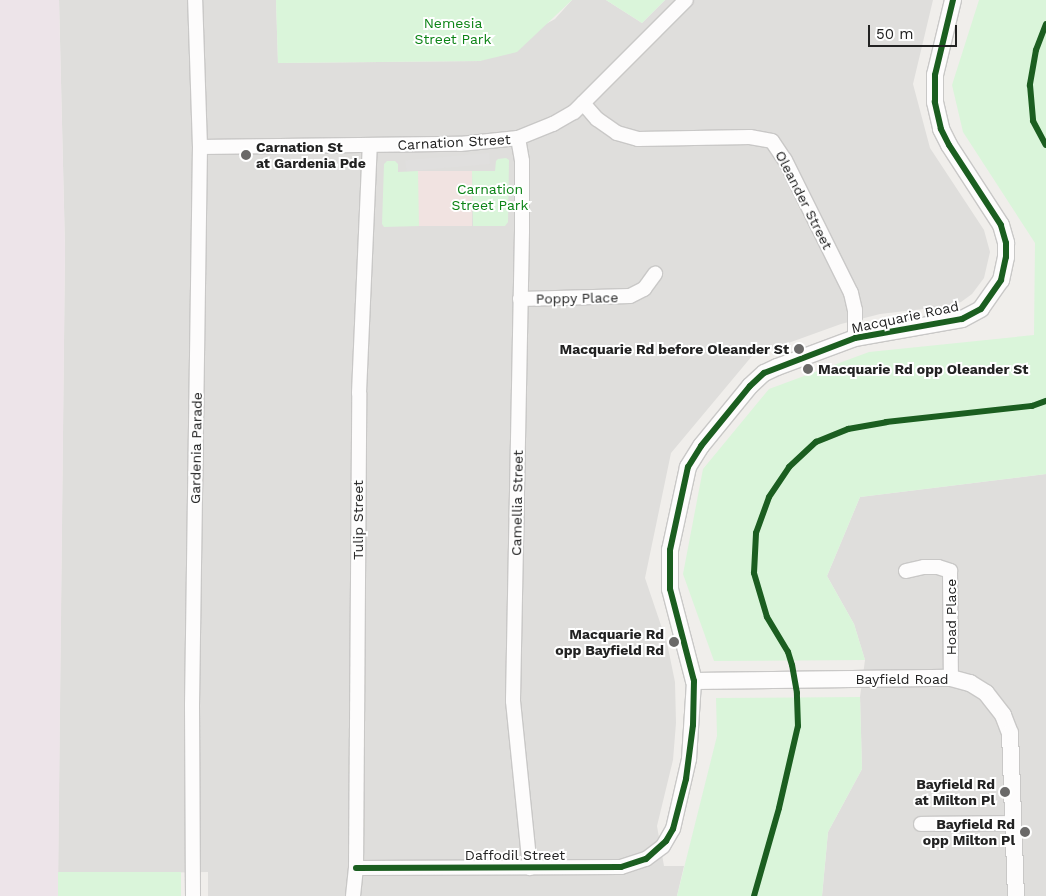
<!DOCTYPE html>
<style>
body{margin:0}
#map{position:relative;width:1046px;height:896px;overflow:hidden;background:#f0eeeb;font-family:"Work Sans",sans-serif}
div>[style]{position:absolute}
.residential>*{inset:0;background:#dfdedc}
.commercial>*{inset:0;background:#f1e3e1;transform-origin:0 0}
.industrial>*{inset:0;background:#ede4e9}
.park>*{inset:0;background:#daf5da;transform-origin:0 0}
.parking>*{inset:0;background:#e0dfde;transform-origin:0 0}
.roads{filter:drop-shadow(1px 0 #c9c8c7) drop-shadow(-1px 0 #c9c8c7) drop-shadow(0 1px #c9c8c7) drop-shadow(0 -1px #c9c8c7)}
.minor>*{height:14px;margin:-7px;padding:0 7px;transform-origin:7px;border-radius:7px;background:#fdfcfc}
.tertiary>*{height:16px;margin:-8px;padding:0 8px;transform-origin:8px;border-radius:8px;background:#fdfcfc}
.cycleway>*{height:6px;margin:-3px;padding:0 3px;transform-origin:3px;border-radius:3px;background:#1b5e20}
.dots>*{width:14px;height:14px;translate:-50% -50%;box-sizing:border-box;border:2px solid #fff;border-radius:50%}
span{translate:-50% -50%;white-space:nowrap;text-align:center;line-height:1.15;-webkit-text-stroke:4px #fff;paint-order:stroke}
.park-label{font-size:14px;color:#0c8416}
.street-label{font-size:14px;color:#222}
.poi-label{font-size:14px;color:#222;font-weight:700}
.left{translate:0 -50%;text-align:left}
.right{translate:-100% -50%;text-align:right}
.scale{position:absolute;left:868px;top:25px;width:89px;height:22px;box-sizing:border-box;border:2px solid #222;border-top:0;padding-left:6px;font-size:15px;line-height:18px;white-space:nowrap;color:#222;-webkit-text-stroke:4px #fff;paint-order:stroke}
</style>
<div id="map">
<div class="residential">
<i style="clip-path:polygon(59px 0,276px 0,278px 63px,480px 61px,555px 19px,572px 0,606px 0,642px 23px,665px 0,933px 0,913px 84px,930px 148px,984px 230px,990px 252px,984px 278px,972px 294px,961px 302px,949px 306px,880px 314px,841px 324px,752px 356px,671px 453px,645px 578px,667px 643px,675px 682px,676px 723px,673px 760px,657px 826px,664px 866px,684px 866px,677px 896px,208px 896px,208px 872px,58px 874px,65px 249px)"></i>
<i style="clip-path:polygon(1046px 474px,1046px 896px,822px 896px,828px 832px,862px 769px,860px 697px,865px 660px,854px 624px,827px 576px,860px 497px)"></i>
</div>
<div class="commercial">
<i style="left:418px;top:171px;width:54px;height:55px"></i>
</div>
<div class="industrial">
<i style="clip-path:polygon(0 0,59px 0,65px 249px,58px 896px,0 896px)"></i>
</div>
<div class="park">
<i style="clip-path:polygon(276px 0,572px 0,517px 52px,480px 61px,278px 63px)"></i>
<i style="clip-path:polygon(606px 0,665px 0,642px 23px)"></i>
<i style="clip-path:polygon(979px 0,1046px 0,1046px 474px,860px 497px,827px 576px,854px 624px,865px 660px,714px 661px,683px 574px,703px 469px,769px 389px,869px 352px,1034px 335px,1035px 243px,963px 132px,952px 85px)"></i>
<i style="clip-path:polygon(506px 158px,509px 160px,508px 222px,505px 226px,473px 226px,472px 171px,495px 171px,496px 161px,498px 159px)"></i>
<i style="clip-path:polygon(387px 161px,395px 161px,398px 164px,398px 172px,418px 171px,419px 226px,384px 227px,382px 224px,384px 164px)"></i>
<i style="clip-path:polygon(860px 697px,862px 769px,828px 832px,822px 896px,677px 896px,717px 736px,716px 698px)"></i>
<i style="left:181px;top:872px;width:24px;height:123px;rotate:90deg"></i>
</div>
<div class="parking">
<i style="left:489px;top:153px;width:11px;height:84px;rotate:85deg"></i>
</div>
<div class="roads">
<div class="minor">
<i style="left:583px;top:103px;width:21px;rotate:49deg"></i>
<i style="left:597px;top:119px;width:24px;rotate:35deg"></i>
<i style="left:617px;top:133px;width:22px;rotate:16deg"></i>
<i style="left:638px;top:139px;width:112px;rotate:-1deg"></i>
<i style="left:750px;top:137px;width:22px;rotate:10deg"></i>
<i style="left:772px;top:141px;width:23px;rotate:56deg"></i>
<i style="left:785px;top:160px;width:148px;rotate:63.6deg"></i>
<i style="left:851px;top:293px;width:17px;rotate:77deg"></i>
<i style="left:855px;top:310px;width:28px;rotate:90deg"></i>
<i style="left:518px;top:138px;width:23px;rotate:80deg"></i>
<i style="left:522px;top:161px;width:70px;rotate:90deg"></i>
<i style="left:522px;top:231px;width:470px;rotate:91.1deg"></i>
<i style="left:513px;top:701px;width:168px;rotate:84.2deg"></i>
<i style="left:200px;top:147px;width:260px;rotate:-0.7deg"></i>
<i style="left:460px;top:144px;width:58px;rotate:-5.9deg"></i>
<i style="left:518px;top:138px;width:38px;rotate:-22deg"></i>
<i style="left:553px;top:124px;width:24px;rotate:-30deg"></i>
<i style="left:574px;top:112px;width:158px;rotate:-45deg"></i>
<i style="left:520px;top:299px;width:110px;rotate:-1.6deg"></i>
<i style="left:630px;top:296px;width:16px;rotate:-27deg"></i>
<i style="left:644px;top:289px;width:19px;rotate:-54deg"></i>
<i style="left:906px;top:571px;width:18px;rotate:-13deg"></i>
<i style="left:924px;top:567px;width:14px"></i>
<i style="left:938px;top:567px;width:13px;rotate:18deg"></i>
<i style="left:950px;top:571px;width:107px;rotate:89.5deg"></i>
<i style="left:921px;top:824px;width:93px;rotate:-0.6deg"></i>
<i style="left:356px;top:868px;width:265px;rotate:-0.2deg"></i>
<i style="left:621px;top:867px;width:26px;rotate:-18deg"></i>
<i style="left:646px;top:859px;width:21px;rotate:-37deg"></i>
<i style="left:663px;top:846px;width:20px;rotate:-60deg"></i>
<i style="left:673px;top:829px;width:72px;rotate:-77.1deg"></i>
<i style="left:689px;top:759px;width:78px;rotate:-86.3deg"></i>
<i style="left:193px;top:896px;width:191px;rotate:-90.3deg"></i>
<i style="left:192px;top:705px;width:558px;rotate:-89.18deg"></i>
<i style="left:200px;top:147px;width:147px;rotate:-91.9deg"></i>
<i style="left:353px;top:896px;width:28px;rotate:-84deg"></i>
<i style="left:356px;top:868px;width:475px;rotate:-89.6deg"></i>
<i style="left:359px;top:393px;width:248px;rotate:-87.5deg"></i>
</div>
<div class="tertiary">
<i style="left:953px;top:0;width:77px;rotate:103.5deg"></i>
<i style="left:935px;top:75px;width:27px;rotate:90deg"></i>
<i style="left:935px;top:102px;width:28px;rotate:77deg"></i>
<i style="left:941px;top:129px;width:18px;rotate:63deg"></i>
<i style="left:949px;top:145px;width:95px;rotate:57deg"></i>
<i style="left:1001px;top:225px;width:19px;rotate:74deg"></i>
<i style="left:1006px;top:243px;width:14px;rotate:90deg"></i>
<i style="left:1006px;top:257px;width:24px;rotate:102deg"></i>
<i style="left:1001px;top:280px;width:35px;rotate:125deg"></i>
<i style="left:981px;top:309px;width:21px;rotate:152deg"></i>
<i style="left:962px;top:319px;width:109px;rotate:169.9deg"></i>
<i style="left:855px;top:338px;width:83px;rotate:159.6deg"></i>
<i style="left:777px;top:367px;width:14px;rotate:155deg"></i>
<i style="left:764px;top:373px;width:19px;rotate:137deg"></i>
<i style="left:750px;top:386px;width:77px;rotate:129.2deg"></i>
<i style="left:701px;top:446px;width:25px;rotate:122deg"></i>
<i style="left:688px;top:467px;width:85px;rotate:102.2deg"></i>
<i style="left:670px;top:550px;width:39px;rotate:90deg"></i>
<i style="left:670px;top:589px;width:95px;rotate:75.4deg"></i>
<i style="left:694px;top:681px;width:257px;rotate:-0.7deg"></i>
<i style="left:951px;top:678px;width:20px;rotate:15deg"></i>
<i style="left:970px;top:683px;width:19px;rotate:32deg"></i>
<i style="left:986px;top:693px;width:28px;rotate:52deg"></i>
<i style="left:1003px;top:715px;width:19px;rotate:69deg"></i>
<i style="left:1010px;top:733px;width:163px;rotate:87.9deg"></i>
</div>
</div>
<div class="cycleway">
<i style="left:1046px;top:24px;width:28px;rotate:111deg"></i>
<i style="left:1036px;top:50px;width:36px;rotate:100deg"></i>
<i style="left:1030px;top:85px;width:36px;rotate:85deg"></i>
<i style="left:1033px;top:121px;width:27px;rotate:62deg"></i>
<i style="left:356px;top:868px;width:265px;rotate:-0.2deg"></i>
<i style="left:621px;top:867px;width:26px;rotate:-18deg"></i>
<i style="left:646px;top:859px;width:27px;rotate:-42deg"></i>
<i style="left:666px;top:841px;width:14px;rotate:-60deg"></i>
<i style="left:673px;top:829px;width:52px;rotate:-75.4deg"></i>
<i style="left:686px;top:779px;width:54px;rotate:-82.6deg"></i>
<i style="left:693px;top:725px;width:44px;rotate:-88.7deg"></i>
<i style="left:694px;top:681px;width:95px;rotate:-104.6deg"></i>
<i style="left:670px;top:589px;width:39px;rotate:-90deg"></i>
<i style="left:670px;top:550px;width:85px;rotate:-77.8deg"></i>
<i style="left:688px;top:467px;width:25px;rotate:-58deg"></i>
<i style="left:701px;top:446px;width:77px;rotate:-50.8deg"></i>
<i style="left:750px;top:386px;width:19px;rotate:-43deg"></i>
<i style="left:764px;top:373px;width:97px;rotate:-21deg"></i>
<i style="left:855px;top:338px;width:109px;rotate:-10.1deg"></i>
<i style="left:962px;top:319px;width:21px;rotate:-28deg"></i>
<i style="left:981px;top:309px;width:35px;rotate:-55deg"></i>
<i style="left:1001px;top:280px;width:24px;rotate:-78deg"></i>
<i style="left:1006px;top:257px;width:14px;rotate:-90deg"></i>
<i style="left:1006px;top:243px;width:19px;rotate:-106deg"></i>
<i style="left:1001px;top:225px;width:95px;rotate:-123deg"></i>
<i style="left:949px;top:145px;width:18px;rotate:-117deg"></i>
<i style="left:941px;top:129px;width:28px;rotate:-103deg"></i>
<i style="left:935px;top:102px;width:27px;rotate:-90deg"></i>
<i style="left:935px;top:75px;width:77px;rotate:-76.5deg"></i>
<i style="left:754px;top:896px;width:91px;rotate:-74.1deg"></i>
<i style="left:779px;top:808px;width:84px;rotate:-77deg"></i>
<i style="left:798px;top:726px;width:33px;rotate:-92deg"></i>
<i style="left:797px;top:693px;width:28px;rotate:-100deg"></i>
<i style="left:792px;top:665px;width:14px;rotate:-107deg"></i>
<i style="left:788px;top:652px;width:41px;rotate:-121deg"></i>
<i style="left:767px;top:617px;width:46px;rotate:-106.5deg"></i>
<i style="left:754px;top:573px;width:40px;rotate:-87.1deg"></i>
<i style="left:756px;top:533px;width:38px;rotate:-70deg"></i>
<i style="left:769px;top:497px;width:36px;rotate:-56deg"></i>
<i style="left:789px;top:467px;width:37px;rotate:-43deg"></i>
<i style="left:816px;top:442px;width:35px;rotate:-22deg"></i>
<i style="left:848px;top:429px;width:39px;rotate:-10deg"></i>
<i style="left:886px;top:422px;width:147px;rotate:-6.3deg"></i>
<i style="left:1032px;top:406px;width:15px;rotate:-20deg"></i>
</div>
<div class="dots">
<i style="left:246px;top:155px;background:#6a6968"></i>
<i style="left:799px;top:349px;background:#6a6968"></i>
<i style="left:808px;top:369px;background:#6a6968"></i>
<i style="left:674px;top:642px;background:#6a6968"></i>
<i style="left:1005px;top:792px;background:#6a6968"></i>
<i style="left:1025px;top:832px;background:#6a6968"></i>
</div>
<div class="park-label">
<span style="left:453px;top:31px">Nemesia<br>Street Park</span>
<span style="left:490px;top:197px">Carnation<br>Street Park</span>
</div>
<div class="street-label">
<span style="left:454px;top:142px;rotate:-3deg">Carnation Street</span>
<span style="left:804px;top:200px;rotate:63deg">Oleander Street</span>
<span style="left:577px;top:298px;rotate:-1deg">Poppy Place</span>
<span style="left:905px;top:317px;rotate:-12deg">Macquarie Road</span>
<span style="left:196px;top:448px;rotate:-89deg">Gardenia Parade</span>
<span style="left:517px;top:503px;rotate:-89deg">Camellia Street</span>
<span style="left:358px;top:520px;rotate:-90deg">Tulip Street</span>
<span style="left:951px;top:617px;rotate:-90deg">Hoad Place</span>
<span style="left:902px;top:679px">Bayfield Road</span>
<span style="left:515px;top:855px">Daffodil Street</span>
</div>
<div class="poi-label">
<span class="left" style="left:256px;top:155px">Carnation St<br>at Gardenia Pde</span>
<span class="right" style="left:789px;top:349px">Macquarie Rd before Oleander St</span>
<span class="left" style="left:818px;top:369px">Macquarie Rd opp Oleander St</span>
<span class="right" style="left:664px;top:642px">Macquarie Rd<br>opp Bayfield Rd</span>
<span class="right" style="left:995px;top:792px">Bayfield Rd<br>at Milton Pl</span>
<span class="right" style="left:1015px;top:832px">Bayfield Rd<br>opp Milton Pl</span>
</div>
<div class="scale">50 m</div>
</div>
